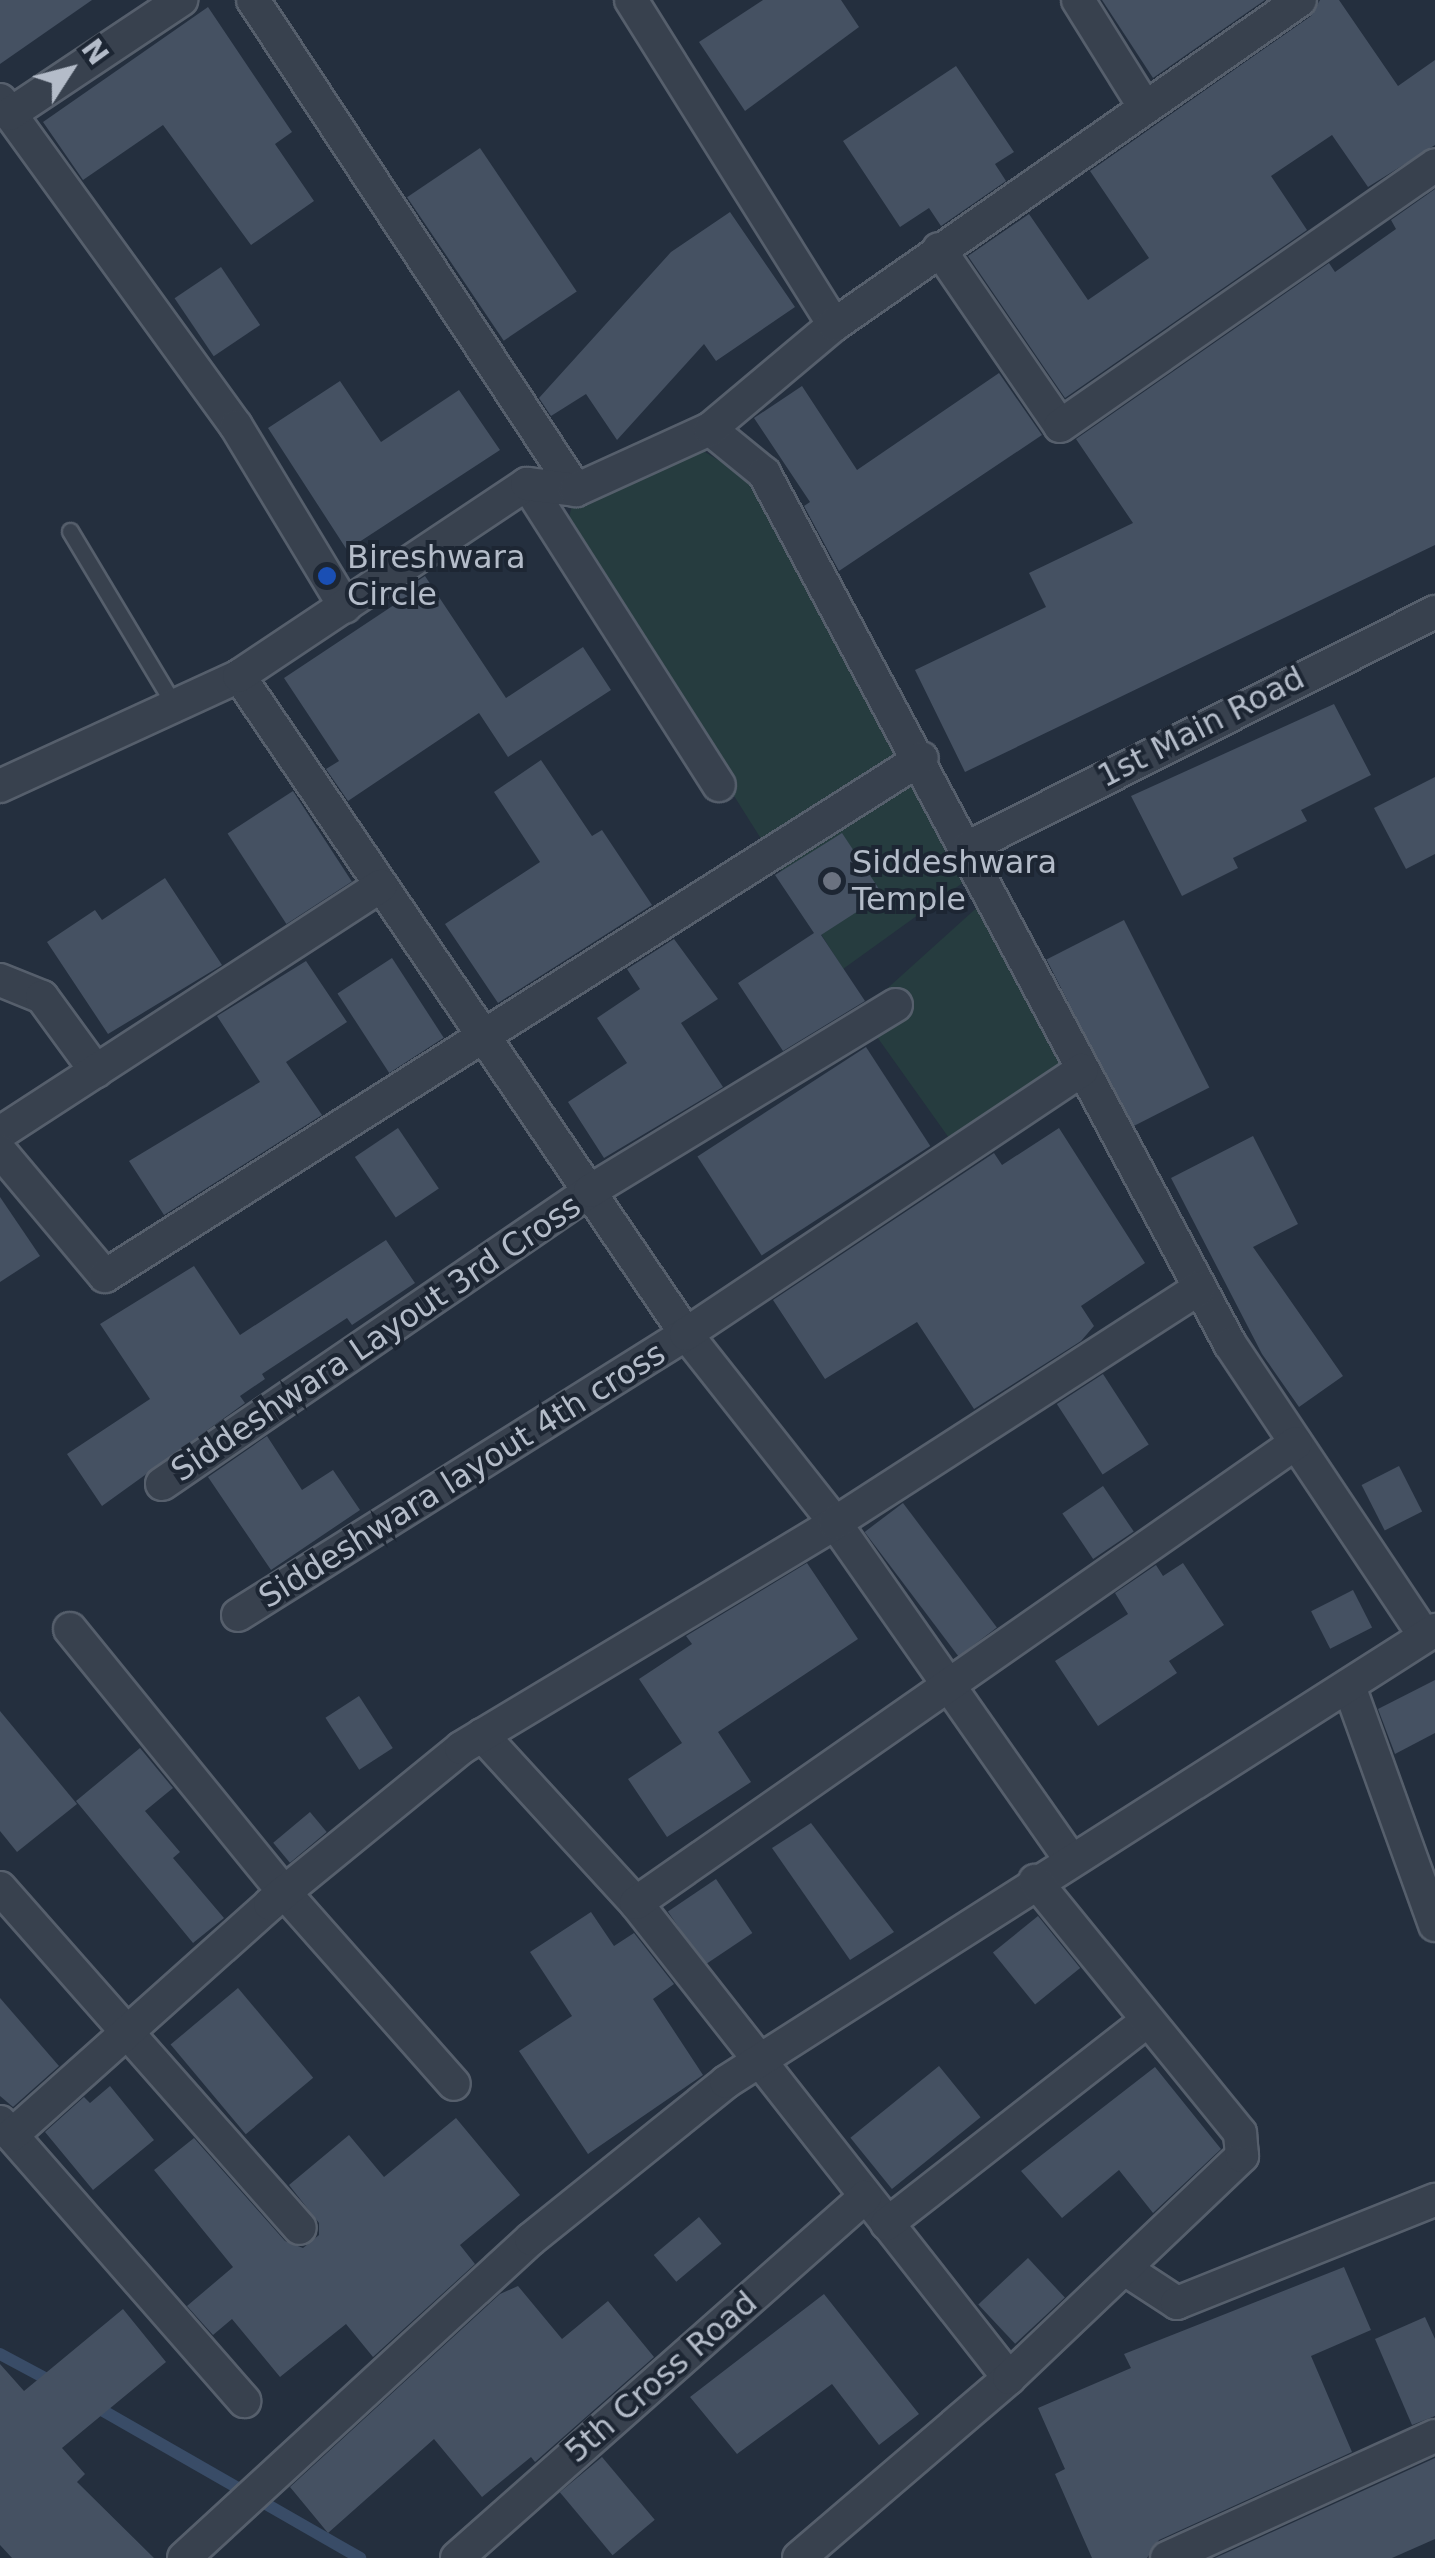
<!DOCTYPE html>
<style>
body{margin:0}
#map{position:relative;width:1435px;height:2558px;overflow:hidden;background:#242f3e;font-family:"DejaVu Sans",sans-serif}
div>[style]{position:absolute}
.green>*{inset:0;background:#263c3f}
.stream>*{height:12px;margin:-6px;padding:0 6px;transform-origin:6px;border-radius:6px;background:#394c67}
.building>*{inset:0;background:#455162;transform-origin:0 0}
.roads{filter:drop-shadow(2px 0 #565f6c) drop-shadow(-2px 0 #565f6c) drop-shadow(0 2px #565f6c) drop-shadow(0 -2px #565f6c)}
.service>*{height:15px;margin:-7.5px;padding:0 7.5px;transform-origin:7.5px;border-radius:7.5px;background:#38414e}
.minor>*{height:32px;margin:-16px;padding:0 16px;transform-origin:16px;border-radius:16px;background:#38414e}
.dots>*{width:28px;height:28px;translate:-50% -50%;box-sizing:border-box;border:5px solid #1d2633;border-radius:50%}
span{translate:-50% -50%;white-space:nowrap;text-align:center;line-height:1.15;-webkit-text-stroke:8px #1d2633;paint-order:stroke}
.poi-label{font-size:32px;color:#b4bcc9}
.left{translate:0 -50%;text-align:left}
.street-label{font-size:32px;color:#b4bcc9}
.north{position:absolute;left:20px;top:20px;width:100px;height:100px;-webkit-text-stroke:8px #1d2633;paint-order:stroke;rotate:54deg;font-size:28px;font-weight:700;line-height:40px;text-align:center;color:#b4bcc9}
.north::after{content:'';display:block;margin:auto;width:35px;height:45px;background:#b4bcc9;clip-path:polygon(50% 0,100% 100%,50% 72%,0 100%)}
</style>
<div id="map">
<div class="green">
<i style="clip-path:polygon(700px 449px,754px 482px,968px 879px,843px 969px,566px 529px,576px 490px)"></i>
<i style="clip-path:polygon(982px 903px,1068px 1066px,954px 1145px,860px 1013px)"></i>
</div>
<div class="stream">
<i style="left:0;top:2354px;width:61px;rotate:28.2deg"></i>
<i style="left:93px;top:2405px;width:308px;rotate:29.8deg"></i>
</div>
<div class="building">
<i style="clip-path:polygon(0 0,92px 0,0 64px)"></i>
<i style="clip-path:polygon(763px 0,841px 0,859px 27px,745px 111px,699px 42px)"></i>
<i style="clip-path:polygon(1102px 0,1265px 0,1153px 78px)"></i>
<i style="clip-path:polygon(1320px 0,1339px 0,1398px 86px,1435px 60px,1435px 145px,1368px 187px,1332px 135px,1271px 176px,1307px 230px,1065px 398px,968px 256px,1029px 214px,1088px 300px,1149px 258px,1090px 171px,1311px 16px)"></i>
<i style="clip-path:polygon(208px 7px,292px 132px,275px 144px,314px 201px,251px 245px,163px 125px,83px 180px,43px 122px)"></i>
<i style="clip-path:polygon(956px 66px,1014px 152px,995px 164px,1006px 181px,941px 226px,929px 208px,900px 227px,843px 141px)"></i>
<i style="left:480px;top:148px;width:173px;height:88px;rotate:56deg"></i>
<i style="clip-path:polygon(1435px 189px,1435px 545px,965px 772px,915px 670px,1046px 607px,1029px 573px,1133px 523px,1076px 439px,1329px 263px,1335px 272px,1396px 229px,1391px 220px)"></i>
<i style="clip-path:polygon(730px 212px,795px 307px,716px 361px,704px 344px,617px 440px,586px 394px,551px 416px,539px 398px,671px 252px)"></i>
<i style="left:221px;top:267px;width:70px;height:56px;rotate:56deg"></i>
<i style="clip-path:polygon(999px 373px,1042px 435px,839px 571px,804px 506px,810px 502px,754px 418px,802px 386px,857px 470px)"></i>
<i style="clip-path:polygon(340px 381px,381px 442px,459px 390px,500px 450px,347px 550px,268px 428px)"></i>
<i style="clip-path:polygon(425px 576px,506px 698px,583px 647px,611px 690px,508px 757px,479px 713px,348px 801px,326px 769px,339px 761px,284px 678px,397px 603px,393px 597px)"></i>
<i style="clip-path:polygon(1334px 704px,1371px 775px,1301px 810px,1307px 821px,1233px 858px,1238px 868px,1182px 896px,1131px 796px)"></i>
<i style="clip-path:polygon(541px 760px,592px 836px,602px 830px,652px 905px,498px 1003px,445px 924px,540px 862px,494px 792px)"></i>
<i style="clip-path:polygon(1435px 777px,1435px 854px,1406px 869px,1374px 808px)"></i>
<i style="left:293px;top:791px;width:108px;height:78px;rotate:57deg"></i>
<i style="clip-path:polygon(842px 833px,883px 895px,821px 935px,865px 1001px,783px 1051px,738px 983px,814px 933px,775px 875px)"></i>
<i style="clip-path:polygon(165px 878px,222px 965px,108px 1034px,47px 942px,95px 910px,102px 920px)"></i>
<i style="left:1124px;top:920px;width:188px;height:87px;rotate:63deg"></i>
<i style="clip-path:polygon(674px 939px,718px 999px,681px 1023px,723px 1087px,604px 1158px,568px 1102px,627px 1063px,597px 1018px,640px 989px,627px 969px)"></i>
<i style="left:392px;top:958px;width:95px;height:65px;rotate:57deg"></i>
<i style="clip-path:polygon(306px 961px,347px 1022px,286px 1062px,322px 1115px,164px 1215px,129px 1161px,260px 1082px,217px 1016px)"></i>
<i style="left:866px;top:1047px;width:118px;height:201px;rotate:57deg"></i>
<i style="left:398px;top:1128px;width:73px;height:52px;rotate:56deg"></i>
<i style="clip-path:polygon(1059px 1128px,1145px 1263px,1081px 1306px,1094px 1326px,1081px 1341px,974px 1409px,917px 1322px,825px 1379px,773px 1300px,994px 1153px,1002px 1165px)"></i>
<i style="clip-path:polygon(1253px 1136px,1298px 1224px,1253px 1247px,1343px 1376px,1299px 1407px,1262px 1354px,1171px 1178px)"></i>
<i style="clip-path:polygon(0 1197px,40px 1256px,0 1282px)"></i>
<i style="clip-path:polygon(386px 1240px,415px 1283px,352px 1325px,347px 1318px,262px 1374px,265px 1379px,240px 1396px,245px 1403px,102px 1506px,67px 1454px,150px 1399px,100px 1324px,194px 1266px,240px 1335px)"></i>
<i style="left:1103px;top:1374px;width:84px;height:55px;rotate:57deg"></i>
<i style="clip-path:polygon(267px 1436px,302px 1490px,333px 1470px,360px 1510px,271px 1570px,208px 1477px)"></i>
<i style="left:1399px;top:1466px;width:51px;height:42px;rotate:63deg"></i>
<i style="left:1103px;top:1486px;width:55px;height:49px;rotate:56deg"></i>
<i style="left:903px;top:1503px;width:156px;height:48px;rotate:53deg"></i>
<i style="clip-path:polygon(807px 1563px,858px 1639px,718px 1732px,751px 1782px,667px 1837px,628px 1779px,682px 1743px,639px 1679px,692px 1644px,686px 1636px)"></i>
<i style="clip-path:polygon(1183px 1563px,1224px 1625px,1169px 1661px,1177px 1673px,1098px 1726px,1055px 1661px,1128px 1614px,1115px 1593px,1156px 1565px,1163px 1576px)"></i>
<i style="left:1353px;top:1590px;width:42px;height:47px;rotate:63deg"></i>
<i style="clip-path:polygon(1435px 1680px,1435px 1733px,1395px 1754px,1378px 1709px)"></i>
<i style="left:359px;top:1696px;width:62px;height:40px;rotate:57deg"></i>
<i style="clip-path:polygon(0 1711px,77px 1804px,17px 1852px,0 1831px)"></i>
<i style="clip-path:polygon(140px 1748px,173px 1788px,145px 1811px,180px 1852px,173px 1858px,224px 1918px,193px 1943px,76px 1801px)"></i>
<i style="left:310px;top:1812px;width:26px;height:48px;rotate:50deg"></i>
<i style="clip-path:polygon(811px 1823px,894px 1932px,850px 1960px,772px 1848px)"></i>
<i style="left:716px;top:1879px;width:65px;height:58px;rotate:56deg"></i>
<i style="clip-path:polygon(591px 1912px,614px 1946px,634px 1933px,674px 1984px,653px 1999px,703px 2075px,588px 2154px,519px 2051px,572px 2016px,530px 1952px)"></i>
<i style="left:1038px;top:1916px;width:67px;height:58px;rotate:51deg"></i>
<i style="left:238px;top:1988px;width:117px;height:88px;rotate:50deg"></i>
<i style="clip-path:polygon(0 1998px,59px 2066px,13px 2107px,0 2096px)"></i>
<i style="left:939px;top:2066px;width:66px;height:114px;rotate:51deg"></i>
<i style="clip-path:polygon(1155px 2067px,1221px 2149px,1153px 2213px,1119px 2170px,1062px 2218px,1021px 2171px)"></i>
<i style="clip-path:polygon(110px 2086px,154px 2140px,93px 2190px,45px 2132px,84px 2097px,90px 2103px)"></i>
<i style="clip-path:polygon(456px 2118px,520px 2195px,460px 2245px,475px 2264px,373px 2357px,346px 2324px,280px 2377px,232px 2319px,213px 2335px,187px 2306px,233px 2267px,154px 2170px,194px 2138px,285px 2241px,303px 2248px,319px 2235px,319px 2223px,289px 2185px,349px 2135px,384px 2177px)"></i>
<i style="left:699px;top:2217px;width:35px;height:59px;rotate:50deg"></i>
<i style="left:1028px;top:2258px;width:54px;height:68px;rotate:47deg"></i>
<i style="clip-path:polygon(1344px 2267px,1371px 2330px,1311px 2356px,1352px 2452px,1159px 2540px,1147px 2558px,1092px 2558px,1055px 2474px,1065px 2469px,1038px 2408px,1131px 2368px,1124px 2354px)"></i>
<i style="clip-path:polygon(518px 2286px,562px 2339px,608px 2301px,654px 2357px,535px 2462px,531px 2457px,482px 2497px,434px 2439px,328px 2533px,290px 2487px,500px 2294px)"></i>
<i style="clip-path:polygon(824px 2294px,919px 2414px,879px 2445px,832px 2384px,737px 2454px,690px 2397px)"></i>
<i style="clip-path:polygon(123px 2309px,166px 2362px,62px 2448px,85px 2474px,77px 2482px,154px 2558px,12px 2558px,0 2545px,0 2364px,24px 2391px)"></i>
<i style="clip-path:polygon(1425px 2317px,1435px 2339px,1435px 2416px,1412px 2425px,1375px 2339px)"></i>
<i style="left:602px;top:2457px;width:82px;height:55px;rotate:50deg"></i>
<i style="clip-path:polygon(1435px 2458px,1435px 2539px,1392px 2558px,1215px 2558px)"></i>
</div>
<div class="roads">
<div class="service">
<i style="left:70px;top:531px;width:206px;rotate:59.1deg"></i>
</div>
<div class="minor">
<i style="left:253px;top:0;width:587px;rotate:56.61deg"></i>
<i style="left:631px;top:0;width:383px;rotate:58deg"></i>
<i style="left:1078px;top:0;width:125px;rotate:58.1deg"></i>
<i style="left:0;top:100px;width:402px;rotate:54.1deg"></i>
<i style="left:236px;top:426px;width:211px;rotate:58.9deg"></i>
<i style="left:10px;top:114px;width:206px;rotate:-33.7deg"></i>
<i style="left:939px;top:249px;width:214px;rotate:55.6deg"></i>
<i style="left:1060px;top:426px;width:457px;rotate:-34.8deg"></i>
<i style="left:710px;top:429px;width:70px;rotate:39.2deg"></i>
<i style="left:764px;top:473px;width:988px;rotate:61.85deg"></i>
<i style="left:1230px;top:1344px;width:350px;rotate:56.3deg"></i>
<i style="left:527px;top:484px;width:357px;rotate:57.5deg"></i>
<i style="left:239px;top:676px;width:795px;rotate:55.81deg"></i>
<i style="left:686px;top:1334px;width:241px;rotate:51.7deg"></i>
<i style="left:835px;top:1523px;width:410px;rotate:55deg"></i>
<i style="left:0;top:786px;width:263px;rotate:-24.7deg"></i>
<i style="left:239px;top:676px;width:346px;rotate:-33.7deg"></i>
<i style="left:527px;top:484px;width:49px;rotate:7deg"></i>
<i style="left:576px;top:490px;width:147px;rotate:-24.5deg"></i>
<i style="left:710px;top:429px;width:162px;rotate:-40deg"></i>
<i style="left:834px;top:325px;width:568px;rotate:-34.89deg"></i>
<i style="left:969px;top:847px;width:522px;rotate:-26.76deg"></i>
<i style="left:0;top:980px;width:45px;rotate:22deg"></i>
<i style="left:42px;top:997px;width:92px;rotate:53.9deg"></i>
<i style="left:0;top:1133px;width:454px;rotate:-33deg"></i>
<i style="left:0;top:1151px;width:163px;rotate:50deg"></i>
<i style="left:105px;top:1276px;width:967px;rotate:-32.38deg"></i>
<i style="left:162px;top:1484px;width:519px;rotate:-34.39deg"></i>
<i style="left:590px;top:1191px;width:358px;rotate:-31.3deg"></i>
<i style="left:238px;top:1615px;width:529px;rotate:-32.1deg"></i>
<i style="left:686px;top:1334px;width:476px;rotate:-33.7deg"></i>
<i style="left:70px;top:1629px;width:339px;rotate:50.9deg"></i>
<i style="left:284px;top:1892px;width:256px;rotate:48.5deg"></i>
<i style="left:1349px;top:1686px;width:254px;rotate:70.2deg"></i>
<i style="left:482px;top:1735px;width:228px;rotate:47.5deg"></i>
<i style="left:636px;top:1903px;width:604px;rotate:51.86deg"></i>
<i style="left:0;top:1888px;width:453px;rotate:48.6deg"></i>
<i style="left:636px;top:1903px;width:804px;rotate:-34.88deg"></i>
<i style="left:0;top:2122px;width:371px;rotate:48.8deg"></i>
<i style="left:12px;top:2135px;width:346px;rotate:-41.8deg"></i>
<i style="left:270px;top:1904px;width:247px;rotate:-39.2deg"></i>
<i style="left:461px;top:1748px;width:436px;rotate:-31deg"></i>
<i style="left:835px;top:1523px;width:433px;rotate:-32.8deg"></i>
<i style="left:887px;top:2224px;width:330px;rotate:-38deg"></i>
<i style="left:1125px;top:2269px;width:62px;rotate:33.2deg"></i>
<i style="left:1177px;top:2303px;width:278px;rotate:-21.8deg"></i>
<i style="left:184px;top:2558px;width:471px;rotate:-42.6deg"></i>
<i style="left:531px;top:2239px;width:250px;rotate:-38.8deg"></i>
<i style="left:726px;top:2082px;width:841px;rotate:-32.52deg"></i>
<i style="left:457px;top:2558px;width:545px;rotate:-41.5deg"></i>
<i style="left:799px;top:2558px;width:277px;rotate:-40.6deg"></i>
<i style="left:1009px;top:2378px;width:322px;rotate:-43.6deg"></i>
<i style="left:1242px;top:2156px;width:23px;rotate:-95deg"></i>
<i style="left:1240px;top:2133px;width:325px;rotate:-129.1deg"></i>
<i style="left:1167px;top:2558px;width:294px;rotate:-24.5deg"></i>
</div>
</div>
<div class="dots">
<i style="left:327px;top:576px;background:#1a4fb4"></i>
<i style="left:832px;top:881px;background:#6b7280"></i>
</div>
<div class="poi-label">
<span class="left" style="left:347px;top:576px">Bireshwara<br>Circle</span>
<span class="left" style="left:852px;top:881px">Siddeshwara<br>Temple</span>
</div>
<div class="street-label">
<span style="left:1201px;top:727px;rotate:-27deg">1st Main Road</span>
<span style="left:376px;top:1338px;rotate:-34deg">Siddeshwara Layout 3rd Cross</span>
<span style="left:462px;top:1475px;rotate:-32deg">Siddeshwara layout 4th cross</span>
<span style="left:661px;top:2377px;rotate:-41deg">5th Cross Road</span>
</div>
<div class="north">N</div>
</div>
